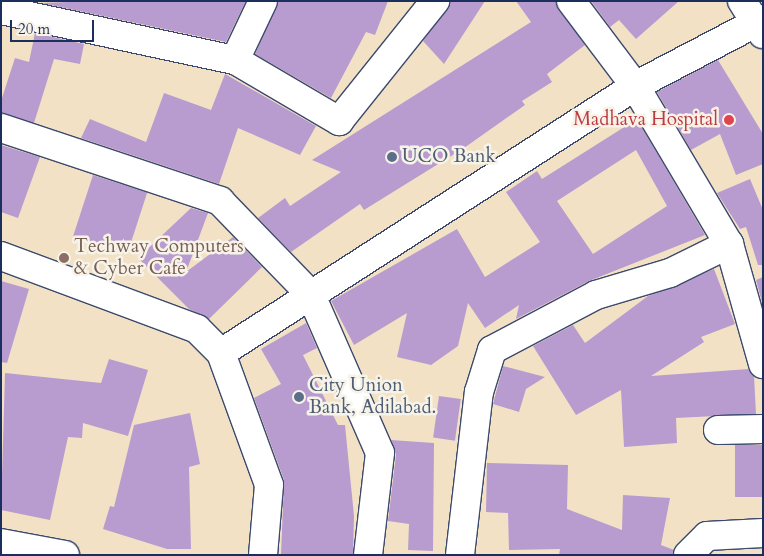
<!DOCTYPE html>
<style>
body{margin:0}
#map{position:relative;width:764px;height:556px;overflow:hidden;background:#f2e1c4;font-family:Cardo,serif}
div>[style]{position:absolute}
.building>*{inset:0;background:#b99ccf;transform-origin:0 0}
.roads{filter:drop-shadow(1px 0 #3b4a6d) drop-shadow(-1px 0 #3b4a6d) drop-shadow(0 1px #3b4a6d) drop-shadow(0 -1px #3b4a6d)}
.minor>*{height:28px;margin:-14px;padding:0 14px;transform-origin:14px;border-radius:14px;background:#fff}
.dots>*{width:14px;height:14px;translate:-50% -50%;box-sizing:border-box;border:2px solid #f7f3e8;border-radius:50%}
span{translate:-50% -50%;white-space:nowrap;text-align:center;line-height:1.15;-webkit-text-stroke:5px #f7f3e8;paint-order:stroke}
.health-label{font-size:19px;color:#be3a42}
.right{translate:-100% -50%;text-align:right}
.service-label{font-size:19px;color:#4e5e75}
.left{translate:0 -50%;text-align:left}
.education-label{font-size:19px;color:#785e54}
.frame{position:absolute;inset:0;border:2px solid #1b2f5e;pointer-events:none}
.scale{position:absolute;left:10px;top:20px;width:84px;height:22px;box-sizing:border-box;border:2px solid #1b2f5e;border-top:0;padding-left:6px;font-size:15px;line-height:18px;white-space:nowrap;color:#1b2f5e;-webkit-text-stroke:4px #f7f3e8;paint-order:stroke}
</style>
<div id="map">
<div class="building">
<i style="clip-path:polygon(93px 1px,246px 1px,226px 42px,41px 3px)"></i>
<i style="clip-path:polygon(278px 1px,388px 1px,375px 35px,366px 32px,331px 98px,255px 54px)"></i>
<i style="clip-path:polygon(450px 1px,485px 1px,444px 64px,423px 41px)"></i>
<i style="clip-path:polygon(516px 1px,556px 1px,585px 45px,547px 74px,552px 82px,522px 101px,525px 105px,464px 148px,364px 210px,360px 204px,291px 252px,258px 218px,285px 198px,290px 206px,341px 172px,312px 160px,531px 22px)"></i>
<i style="clip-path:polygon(591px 1px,679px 1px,636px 39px,619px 20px,610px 27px)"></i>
<i style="clip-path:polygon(35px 33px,84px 44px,80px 64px,54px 59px,34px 123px,1px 113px,1px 101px,15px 58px,29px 62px)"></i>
<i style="clip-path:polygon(718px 60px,763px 134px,763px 164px,736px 175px,720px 134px,691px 150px,657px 92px)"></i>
<i style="clip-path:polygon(225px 74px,316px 126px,300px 155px,238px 128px,219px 184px,81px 138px,90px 119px,146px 142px,164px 93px,211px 110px)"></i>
<i style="clip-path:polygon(evenodd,637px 119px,705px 235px,589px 281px,516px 319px,519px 305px,485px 328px,468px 303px,458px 346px,431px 365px,397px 357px,407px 313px,354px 345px,331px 301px,457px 229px,485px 277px,540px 242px,506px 192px,537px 171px,542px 179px,637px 119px,636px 150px,667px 206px,593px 254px,557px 201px,636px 150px)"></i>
<i style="clip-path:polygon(1px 145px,40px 157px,18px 218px,1px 212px)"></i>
<i style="left:93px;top:175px;width:57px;height:65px;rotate:18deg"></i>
<i style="clip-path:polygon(750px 179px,763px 210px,763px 265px,758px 265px,746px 227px,740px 229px,717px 193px)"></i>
<i style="clip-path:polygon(191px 208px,208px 213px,186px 272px,233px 237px,262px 267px,209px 319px,189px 309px,138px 258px)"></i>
<i style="clip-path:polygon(714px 269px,735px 324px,701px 337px,704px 342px,651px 376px,749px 369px,754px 376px,756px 414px,676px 418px,677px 443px,624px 447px,621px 390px,576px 415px,533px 346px,573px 325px,585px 343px,648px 296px)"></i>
<i style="clip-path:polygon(763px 277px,763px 306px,756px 280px)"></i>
<i style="clip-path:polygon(1px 281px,29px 289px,7px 363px,1px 362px)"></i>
<i style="clip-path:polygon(306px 323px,317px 348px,303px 355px,338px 425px,345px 425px,354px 516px,353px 555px,281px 555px,284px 480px,254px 398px,281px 384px,261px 349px)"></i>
<i style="clip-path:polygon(109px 359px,148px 370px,128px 436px,83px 423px,82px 438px,68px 437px,50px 520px,1px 510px,5px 373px,101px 383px)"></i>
<i style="clip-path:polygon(503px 366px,545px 377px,526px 389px,519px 412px,493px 404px)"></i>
<i style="left:439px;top:396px;width:22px;height:42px;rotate:8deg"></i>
<i style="clip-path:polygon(190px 413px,200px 464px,189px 467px,191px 549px,167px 549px,103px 529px,110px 506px,114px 507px,134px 425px)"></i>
<i style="clip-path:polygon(391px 440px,434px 443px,433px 551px,408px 550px,409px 524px,388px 521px,396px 455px)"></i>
<i style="left:735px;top:445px;width:28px;height:52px"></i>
<i style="clip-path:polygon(487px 463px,568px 465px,567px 509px,622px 530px,623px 495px,670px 498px,661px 545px,674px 550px,673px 555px,559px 555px,560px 549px,509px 550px,508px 513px,486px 512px)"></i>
</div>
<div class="roads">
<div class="minor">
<i style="left:571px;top:1px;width:106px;rotate:53deg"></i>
<i style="left:635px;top:86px;width:184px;rotate:59.3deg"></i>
<i style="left:729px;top:244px;width:125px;rotate:74.2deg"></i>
<i style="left:742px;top:1px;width:39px;rotate:58deg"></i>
<i style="left:1px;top:10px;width:239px;rotate:12.1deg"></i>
<i style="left:235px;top:60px;width:121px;rotate:30.4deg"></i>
<i style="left:339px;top:121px;width:154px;rotate:-51.3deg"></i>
<i style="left:235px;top:60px;width:65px;rotate:-64.6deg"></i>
<i style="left:1px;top:128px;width:231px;rotate:18.4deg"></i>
<i style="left:220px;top:201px;width:131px;rotate:45.9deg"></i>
<i style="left:311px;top:295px;width:172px;rotate:66.4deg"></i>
<i style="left:380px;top:453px;width:103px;rotate:96.7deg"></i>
<i style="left:1px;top:256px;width:209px;rotate:20.4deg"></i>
<i style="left:197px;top:329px;width:34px;rotate:45deg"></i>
<i style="left:221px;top:353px;width:140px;rotate:70deg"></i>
<i style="left:269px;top:485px;width:70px;rotate:94.9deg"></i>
<i style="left:221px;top:353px;width:493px;rotate:-32.8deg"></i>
<i style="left:635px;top:86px;width:144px;rotate:-27.6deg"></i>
<i style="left:718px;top:430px;width:45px;rotate:-1.3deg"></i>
<i style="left:1px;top:543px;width:65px;rotate:10.6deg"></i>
<i style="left:460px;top:555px;width:164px;rotate:-83.4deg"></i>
<i style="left:479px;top:392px;width:44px;rotate:-72.8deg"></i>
<i style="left:492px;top:350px;width:118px;rotate:-27.9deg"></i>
<i style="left:596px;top:295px;width:77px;rotate:-16.6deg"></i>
<i style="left:670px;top:273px;width:66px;rotate:-26.2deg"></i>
<i style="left:688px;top:555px;width:27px;rotate:-45deg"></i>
<i style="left:707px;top:536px;width:56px;rotate:-3.1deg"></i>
</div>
</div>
<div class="dots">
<i style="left:729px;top:120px;background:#e0444e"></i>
<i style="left:392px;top:157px;background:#5c6f8a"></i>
<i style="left:64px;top:258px;background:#8d6e63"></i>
<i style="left:299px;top:397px;background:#5c6f8a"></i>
</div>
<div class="health-label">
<span class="right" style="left:718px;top:120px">Madhava Hospital</span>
</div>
<div class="service-label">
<span class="left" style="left:402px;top:157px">UCO Bank</span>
<span class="left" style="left:309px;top:397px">City Union<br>Bank, Adilabad.</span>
</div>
<div class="education-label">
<span class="left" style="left:74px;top:258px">Techway Computers<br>&amp; Cyber Cafe</span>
</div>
<div class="frame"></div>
<div class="scale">20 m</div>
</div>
